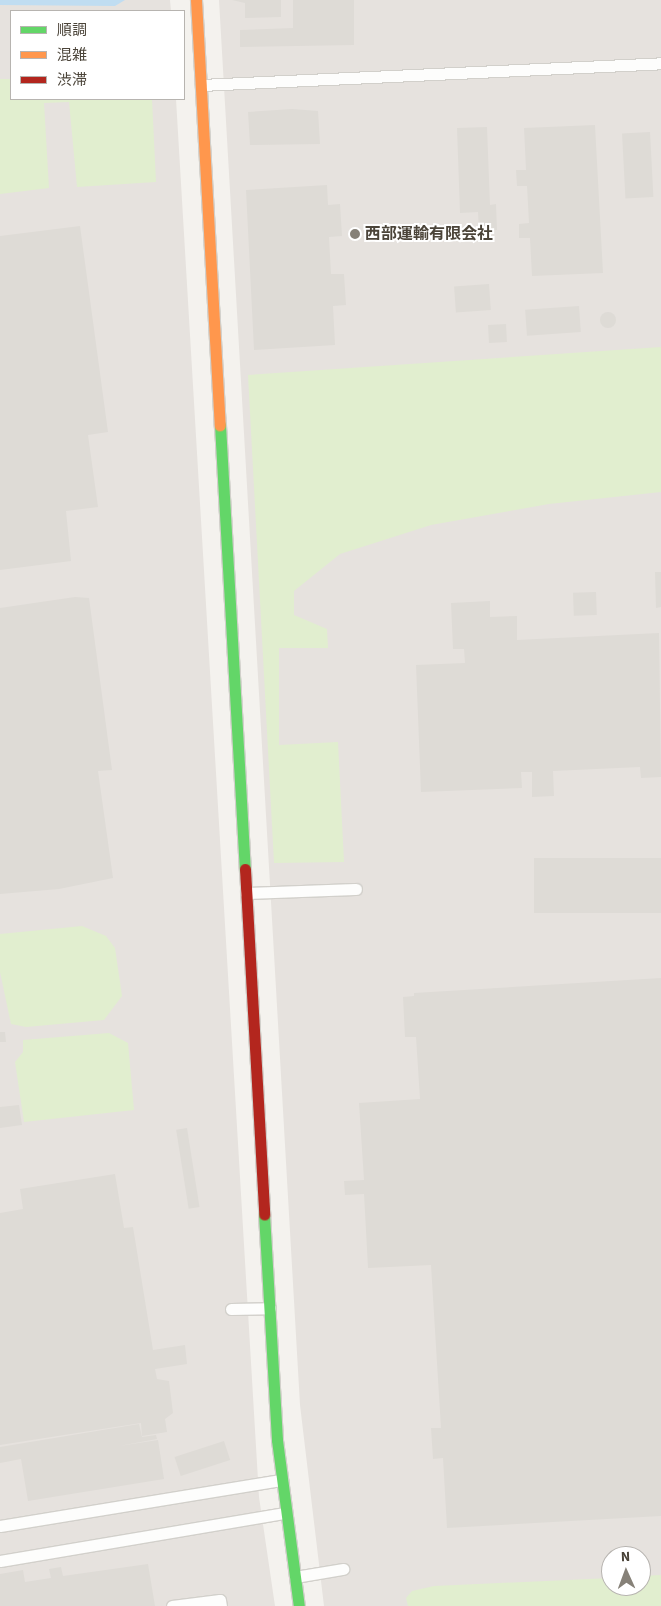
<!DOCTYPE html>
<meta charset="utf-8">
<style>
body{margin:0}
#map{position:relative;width:661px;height:1606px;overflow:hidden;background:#f4f2ee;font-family:"Source Sans 3","Noto Sans JP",sans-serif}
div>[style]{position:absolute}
.industrial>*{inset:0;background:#e6e2de}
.green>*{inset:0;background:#e1eecf}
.water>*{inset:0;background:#c0ddf1}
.building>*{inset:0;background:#dedbd6;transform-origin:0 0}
.round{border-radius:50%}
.roads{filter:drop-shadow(1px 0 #d2d0cb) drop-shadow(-1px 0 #d2d0cb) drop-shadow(0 1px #d2d0cb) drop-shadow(0 -1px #d2d0cb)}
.lane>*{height:11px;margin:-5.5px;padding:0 5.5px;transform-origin:5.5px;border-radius:5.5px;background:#fdfdfc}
.fast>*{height:11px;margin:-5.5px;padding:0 5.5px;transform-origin:5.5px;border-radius:5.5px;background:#63d668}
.slow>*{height:11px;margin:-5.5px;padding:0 5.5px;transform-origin:5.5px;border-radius:5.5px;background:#ff974d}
.jam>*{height:11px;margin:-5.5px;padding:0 5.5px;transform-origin:5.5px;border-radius:5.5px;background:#b3261e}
.dots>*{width:14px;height:14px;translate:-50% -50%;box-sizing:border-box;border:2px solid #fff;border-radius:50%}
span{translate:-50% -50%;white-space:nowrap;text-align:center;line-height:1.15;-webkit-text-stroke:4px #fff;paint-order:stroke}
.poi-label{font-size:16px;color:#4b4439;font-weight:700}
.left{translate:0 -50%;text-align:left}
.legend{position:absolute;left:10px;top:10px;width:175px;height:90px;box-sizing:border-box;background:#fff;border:1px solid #b7b4b0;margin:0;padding:6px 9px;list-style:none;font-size:15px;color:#4b4439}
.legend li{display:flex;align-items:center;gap:10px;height:25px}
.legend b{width:25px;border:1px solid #b7b4b0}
.north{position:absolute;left:601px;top:1546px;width:50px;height:50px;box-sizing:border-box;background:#fff;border:1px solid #b7b4b0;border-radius:50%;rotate:358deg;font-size:14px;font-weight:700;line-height:20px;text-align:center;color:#4b4439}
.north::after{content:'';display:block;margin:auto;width:18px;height:22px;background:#868178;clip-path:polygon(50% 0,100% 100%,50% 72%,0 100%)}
</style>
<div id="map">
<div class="industrial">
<i style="clip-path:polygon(0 0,170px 0,171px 11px,11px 11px,11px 99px,176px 99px,259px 1497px,275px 1606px,0 1606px)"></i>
<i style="clip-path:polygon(evenodd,219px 0,661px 0,661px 1606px,324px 1606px,300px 1405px,219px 0,611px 1556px,641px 1556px,641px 1586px,611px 1586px,611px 1556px)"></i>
</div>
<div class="green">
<i style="clip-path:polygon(0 79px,11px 79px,11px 99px,152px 99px,156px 182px,77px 187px,69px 102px,44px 103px,49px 188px,0 194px)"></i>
<i style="clip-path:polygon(661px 347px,661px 492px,549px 504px,431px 525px,340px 554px,294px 591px,294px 615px,327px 629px,328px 648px,279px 648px,279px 745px,338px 742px,344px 862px,274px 863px,248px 375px)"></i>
<i style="clip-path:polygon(82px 926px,106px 936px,115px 948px,122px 996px,104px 1020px,26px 1027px,11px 1024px,0 972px,0 934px)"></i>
<i style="clip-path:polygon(109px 1033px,128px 1043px,134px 1110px,24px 1122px,15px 1062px,23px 1052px,23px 1040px)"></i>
<i style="clip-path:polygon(661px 1575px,661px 1606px,408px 1606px,406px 1598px,412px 1591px,434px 1586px,611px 1578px,611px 1586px,641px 1586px,641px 1576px)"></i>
</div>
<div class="water">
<i style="clip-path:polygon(0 0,125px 0,115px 6px,0 5px)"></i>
</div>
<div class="building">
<i style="clip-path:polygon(232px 0,281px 0,281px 17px,245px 18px,245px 3px)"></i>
<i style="clip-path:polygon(293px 0,354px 0,354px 45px,240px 47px,240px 30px,293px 28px)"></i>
<i style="clip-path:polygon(292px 109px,318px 111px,320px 144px,250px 145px,248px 112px)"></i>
<i style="clip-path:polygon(595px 125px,603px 273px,532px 276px,530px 238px,519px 238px,519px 224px,529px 223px,527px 186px,517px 186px,516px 170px,526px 170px,524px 128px)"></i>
<i style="clip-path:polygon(487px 127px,490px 205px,496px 204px,497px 230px,479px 231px,478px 212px,460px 213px,457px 128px)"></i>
<i style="left:650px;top:132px;width:65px;height:28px;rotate:87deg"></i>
<i style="clip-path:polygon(327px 185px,328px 205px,340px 204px,342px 236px,329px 237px,331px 274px,344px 274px,346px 305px,333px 306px,335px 345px,254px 350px,246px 190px)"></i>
<i style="clip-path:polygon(80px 226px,108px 432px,88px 435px,98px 507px,66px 511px,71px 561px,0 570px,0 236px)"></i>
<i style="left:489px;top:284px;width:26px;height:35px;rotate:86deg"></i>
<i style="left:579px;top:306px;width:26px;height:54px;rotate:86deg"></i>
<i class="round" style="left:600px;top:312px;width:16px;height:16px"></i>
<i style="left:506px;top:324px;width:18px;height:18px;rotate:87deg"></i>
<i style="clip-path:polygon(655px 572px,661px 572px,661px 607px,656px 608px)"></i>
<i style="left:596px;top:592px;width:23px;height:23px;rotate:88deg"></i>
<i style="clip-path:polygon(75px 597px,89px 598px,112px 770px,98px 771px,113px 878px,59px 889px,0 894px,0 608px)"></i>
<i style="clip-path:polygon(490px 601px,490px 617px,517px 616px,517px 640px,659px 633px,661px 777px,641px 778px,640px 767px,553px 771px,554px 796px,532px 797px,532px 772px,521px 772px,522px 788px,421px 792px,416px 665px,465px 663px,464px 649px,453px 649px,451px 603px)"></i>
<i style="left:661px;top:858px;width:55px;height:127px;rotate:90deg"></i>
<i style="clip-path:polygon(661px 978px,661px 1516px,447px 1528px,443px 1458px,433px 1459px,431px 1428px,441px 1428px,431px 1265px,368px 1268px,364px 1194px,345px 1195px,344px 1181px,364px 1180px,359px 1103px,420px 1099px,416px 1037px,405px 1037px,403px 997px,414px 996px,414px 993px)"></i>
<i style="clip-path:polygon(0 1032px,5px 1032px,6px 1042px,0 1042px)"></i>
<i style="clip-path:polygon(19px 1105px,22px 1125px,0 1128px,0 1107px)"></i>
<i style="left:187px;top:1128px;width:80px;height:11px;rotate:81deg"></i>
<i style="clip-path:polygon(115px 1174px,124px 1228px,133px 1227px,153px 1350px,185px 1345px,187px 1364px,155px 1369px,157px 1379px,169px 1381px,173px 1413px,165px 1419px,167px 1432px,142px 1436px,141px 1423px,0 1445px,0 1213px,23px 1209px,20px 1189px)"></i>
<i style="clip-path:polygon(139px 1424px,142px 1437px,156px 1435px,157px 1439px,119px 1446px,158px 1440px,164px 1479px,28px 1501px,21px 1459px,0 1463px,0 1447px)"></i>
<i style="left:224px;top:1441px;width:20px;height:52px;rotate:72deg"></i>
<i style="clip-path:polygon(148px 1564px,155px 1606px,0 1606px,0 1574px,23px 1570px,25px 1582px,51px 1578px,49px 1569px,61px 1567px,63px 1576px)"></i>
</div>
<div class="roads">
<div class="lane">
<i style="left:201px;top:85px;width:461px;rotate:-2.7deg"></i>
<i style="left:246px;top:893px;width:110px;rotate:-2.1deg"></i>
<i style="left:231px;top:1309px;width:39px;rotate:-1deg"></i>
<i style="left:0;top:1526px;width:286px;rotate:-9.3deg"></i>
<i style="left:0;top:1561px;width:289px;rotate:-9.6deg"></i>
<i style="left:295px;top:1577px;width:49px;rotate:-9.5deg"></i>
<i style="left:172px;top:1606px;width:48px;rotate:-7.1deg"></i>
<i style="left:220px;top:1600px;width:6px;rotate:81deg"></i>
</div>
<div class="fast">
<i style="left:220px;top:425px;width:445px;rotate:86.8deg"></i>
<i style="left:264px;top:1214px;width:226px;rotate:86.7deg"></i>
<i style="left:277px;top:1440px;width:167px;rotate:82.5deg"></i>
</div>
<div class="slow">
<i style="left:196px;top:0;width:426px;rotate:86.8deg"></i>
</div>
<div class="jam">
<i style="left:245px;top:869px;width:346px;rotate:86.8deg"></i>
</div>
</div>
<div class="dots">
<i style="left:355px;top:234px;background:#868178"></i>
</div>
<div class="poi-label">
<span class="left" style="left:365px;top:234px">西部運輸有限会社</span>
</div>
<ul class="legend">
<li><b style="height:6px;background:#63d668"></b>順調</li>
<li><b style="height:6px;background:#ff974d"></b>混雑</li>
<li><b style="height:6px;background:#b3261e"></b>渋滞</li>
</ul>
<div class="north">N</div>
</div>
